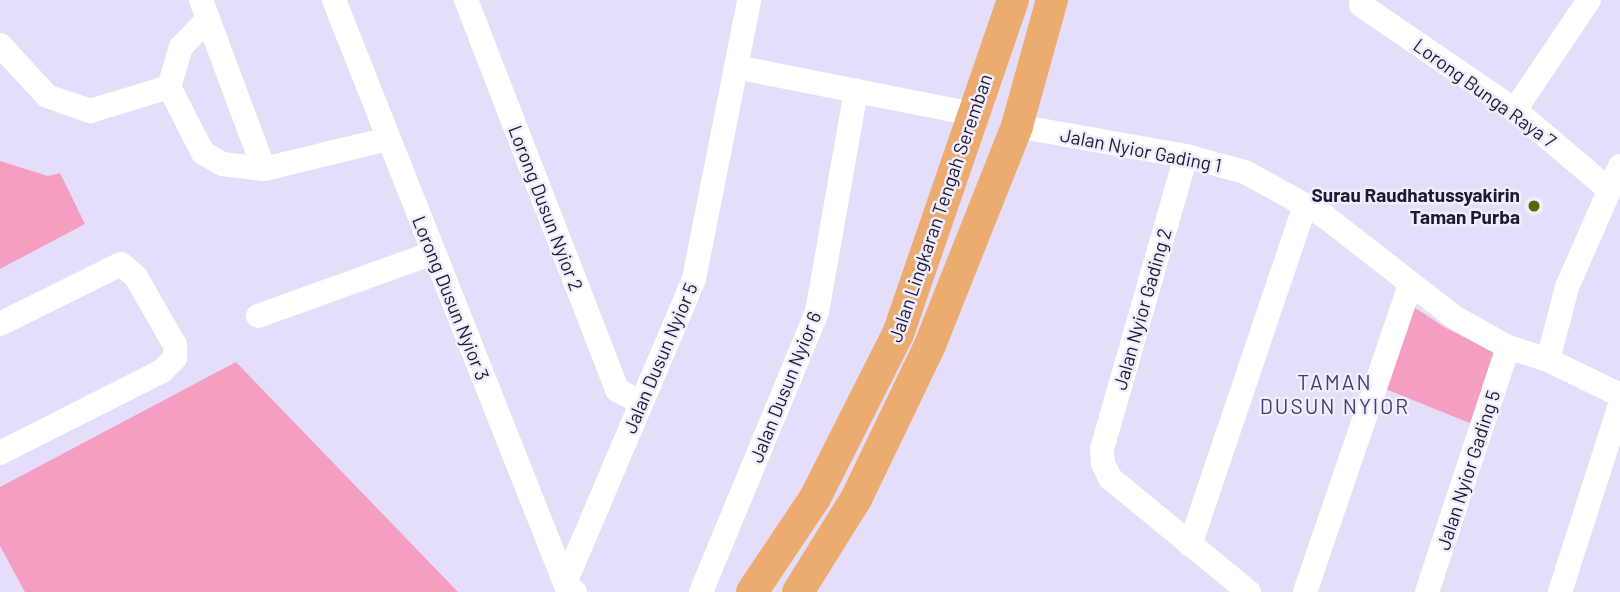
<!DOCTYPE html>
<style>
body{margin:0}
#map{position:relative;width:1620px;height:592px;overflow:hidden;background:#e4defb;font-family:Barlow,sans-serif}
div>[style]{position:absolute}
.green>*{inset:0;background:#f49fc1}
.minor>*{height:24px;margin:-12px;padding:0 12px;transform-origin:12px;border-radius:12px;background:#fff}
.major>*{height:32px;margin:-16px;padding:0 16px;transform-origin:16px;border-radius:16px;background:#ecac70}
.dots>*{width:19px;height:19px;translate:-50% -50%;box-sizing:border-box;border:4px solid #f0eefc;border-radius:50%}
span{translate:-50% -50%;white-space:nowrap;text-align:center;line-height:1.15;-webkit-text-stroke:5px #f0eefc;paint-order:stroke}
.street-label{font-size:19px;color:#1f1832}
.poi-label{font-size:19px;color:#1f1832;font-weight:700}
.right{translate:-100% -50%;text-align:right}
.neighbourhood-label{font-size:21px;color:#483873;letter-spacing:2px}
</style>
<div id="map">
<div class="green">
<i style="clip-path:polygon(0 161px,48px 176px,60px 173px,85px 224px,0 269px)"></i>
<i style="clip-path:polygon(1411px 305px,1444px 327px,1501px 356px,1477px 426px,1383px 388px)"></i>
<i style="clip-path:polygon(236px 362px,458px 592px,25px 592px,0 546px,0 487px)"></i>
</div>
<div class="minor">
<i style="left:201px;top:0;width:180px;rotate:69.6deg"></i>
<i style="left:334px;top:0;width:627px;rotate:68.39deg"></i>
<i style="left:565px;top:583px;width:13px;rotate:42deg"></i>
<i style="left:466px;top:0;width:418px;rotate:68.8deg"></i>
<i style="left:617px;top:390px;width:27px;rotate:27deg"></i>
<i style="left:1363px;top:0;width:5px;rotate:112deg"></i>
<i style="left:1361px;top:5px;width:186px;rotate:34.3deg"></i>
<i style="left:1515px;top:110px;width:122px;rotate:40.3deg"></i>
<i style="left:0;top:45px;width:69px;rotate:47.3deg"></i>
<i style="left:47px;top:96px;width:46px;rotate:19.2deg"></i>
<i style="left:90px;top:111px;width:83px;rotate:-16.9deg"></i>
<i style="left:736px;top:67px;width:243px;rotate:11.2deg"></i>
<i style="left:169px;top:87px;width:74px;rotate:62.7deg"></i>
<i style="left:203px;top:153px;width:23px;rotate:29deg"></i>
<i style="left:223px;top:164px;width:41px;rotate:7deg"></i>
<i style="left:264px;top:169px;width:128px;rotate:-13.6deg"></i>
<i style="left:169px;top:87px;width:42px;rotate:-73.3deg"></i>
<i style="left:181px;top:47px;width:39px;rotate:-46deg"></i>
<i style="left:1515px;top:110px;width:133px;rotate:-56.1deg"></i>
<i style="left:1017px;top:126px;width:172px;rotate:10.1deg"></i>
<i style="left:1186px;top:156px;width:61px;rotate:15.2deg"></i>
<i style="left:1245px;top:172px;width:89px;rotate:28.9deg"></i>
<i style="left:1323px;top:215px;width:166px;rotate:37.9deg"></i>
<i style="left:1454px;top:317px;width:62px;rotate:29.1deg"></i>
<i style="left:1508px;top:347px;width:42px;rotate:18deg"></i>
<i style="left:1548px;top:360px;width:80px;rotate:25.9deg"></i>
<i style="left:1186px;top:156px;width:305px;rotate:106deg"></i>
<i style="left:1102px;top:449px;width:14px;rotate:86deg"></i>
<i style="left:1103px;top:463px;width:17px;rotate:65deg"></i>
<i style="left:1110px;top:478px;width:180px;rotate:39.4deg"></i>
<i style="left:258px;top:316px;width:186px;rotate:-19.8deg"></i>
<i style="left:0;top:324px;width:135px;rotate:-26.4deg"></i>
<i style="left:121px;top:264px;width:20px;rotate:41deg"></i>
<i style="left:136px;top:277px;width:78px;rotate:60.2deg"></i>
<i style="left:175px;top:345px;width:13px;rotate:90deg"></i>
<i style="left:175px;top:358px;width:18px;rotate:135deg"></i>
<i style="left:162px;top:371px;width:182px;rotate:153.2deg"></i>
<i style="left:1548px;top:360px;width:75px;rotate:-75.4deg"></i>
<i style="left:1567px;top:287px;width:132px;rotate:-66.3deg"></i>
<i style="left:1190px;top:545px;width:359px;rotate:-71.3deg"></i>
<i style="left:565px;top:583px;width:330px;rotate:-67deg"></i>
<i style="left:694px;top:279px;width:284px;rotate:-78.8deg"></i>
<i style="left:701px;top:592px;width:303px;rotate:-67.5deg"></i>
<i style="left:817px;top:312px;width:225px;rotate:-80deg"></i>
<i style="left:1305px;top:592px;width:324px;rotate:-71.1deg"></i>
<i style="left:1427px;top:592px;width:258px;rotate:-71.7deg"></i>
<i style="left:1560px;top:592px;width:196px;rotate:-72.2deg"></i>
</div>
<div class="major">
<i style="left:752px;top:592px;width:113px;rotate:-56.2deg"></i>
<i style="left:815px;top:498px;width:184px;rotate:-63.2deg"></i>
<i style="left:898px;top:334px;width:353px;rotate:-71deg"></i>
<i style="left:798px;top:592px;width:110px;rotate:-58.1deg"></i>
<i style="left:856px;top:499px;width:171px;rotate:-64.3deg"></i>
<i style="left:930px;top:345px;width:236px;rotate:-68.3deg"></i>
<i style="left:1017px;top:126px;width:131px;rotate:-74.5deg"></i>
</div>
<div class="dots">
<i style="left:1534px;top:206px;background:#5d6401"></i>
</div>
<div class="street-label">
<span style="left:1485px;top:93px;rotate:36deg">Lorong Bunga Raya 7</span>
<span style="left:1141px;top:150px;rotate:11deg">Jalan Nyior Gading 1</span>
<span style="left:546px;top:208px;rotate:69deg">Lorong Dusun Nyior 2</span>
<span style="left:940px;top:208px;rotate:-71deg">Jalan Lingkaran Tengah Seremban</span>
<span style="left:451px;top:298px;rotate:68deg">Lorong Dusun Nyior 3</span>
<span style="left:1142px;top:309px;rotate:-74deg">Jalan Nyior Gading 2</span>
<span style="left:660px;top:358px;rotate:-67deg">Jalan Dusun Nyior 5</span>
<span style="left:785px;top:387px;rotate:-68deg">Jalan Dusun Nyior 6</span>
<span style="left:1468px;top:470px;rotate:-72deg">Jalan Nyior Gading 5</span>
</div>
<div class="poi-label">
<span class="right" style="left:1520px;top:206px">Surau Raudhatussyakirin<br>Taman Purba</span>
</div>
<div class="neighbourhood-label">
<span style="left:1335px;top:394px">TAMAN<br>DUSUN NYIOR</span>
</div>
</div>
